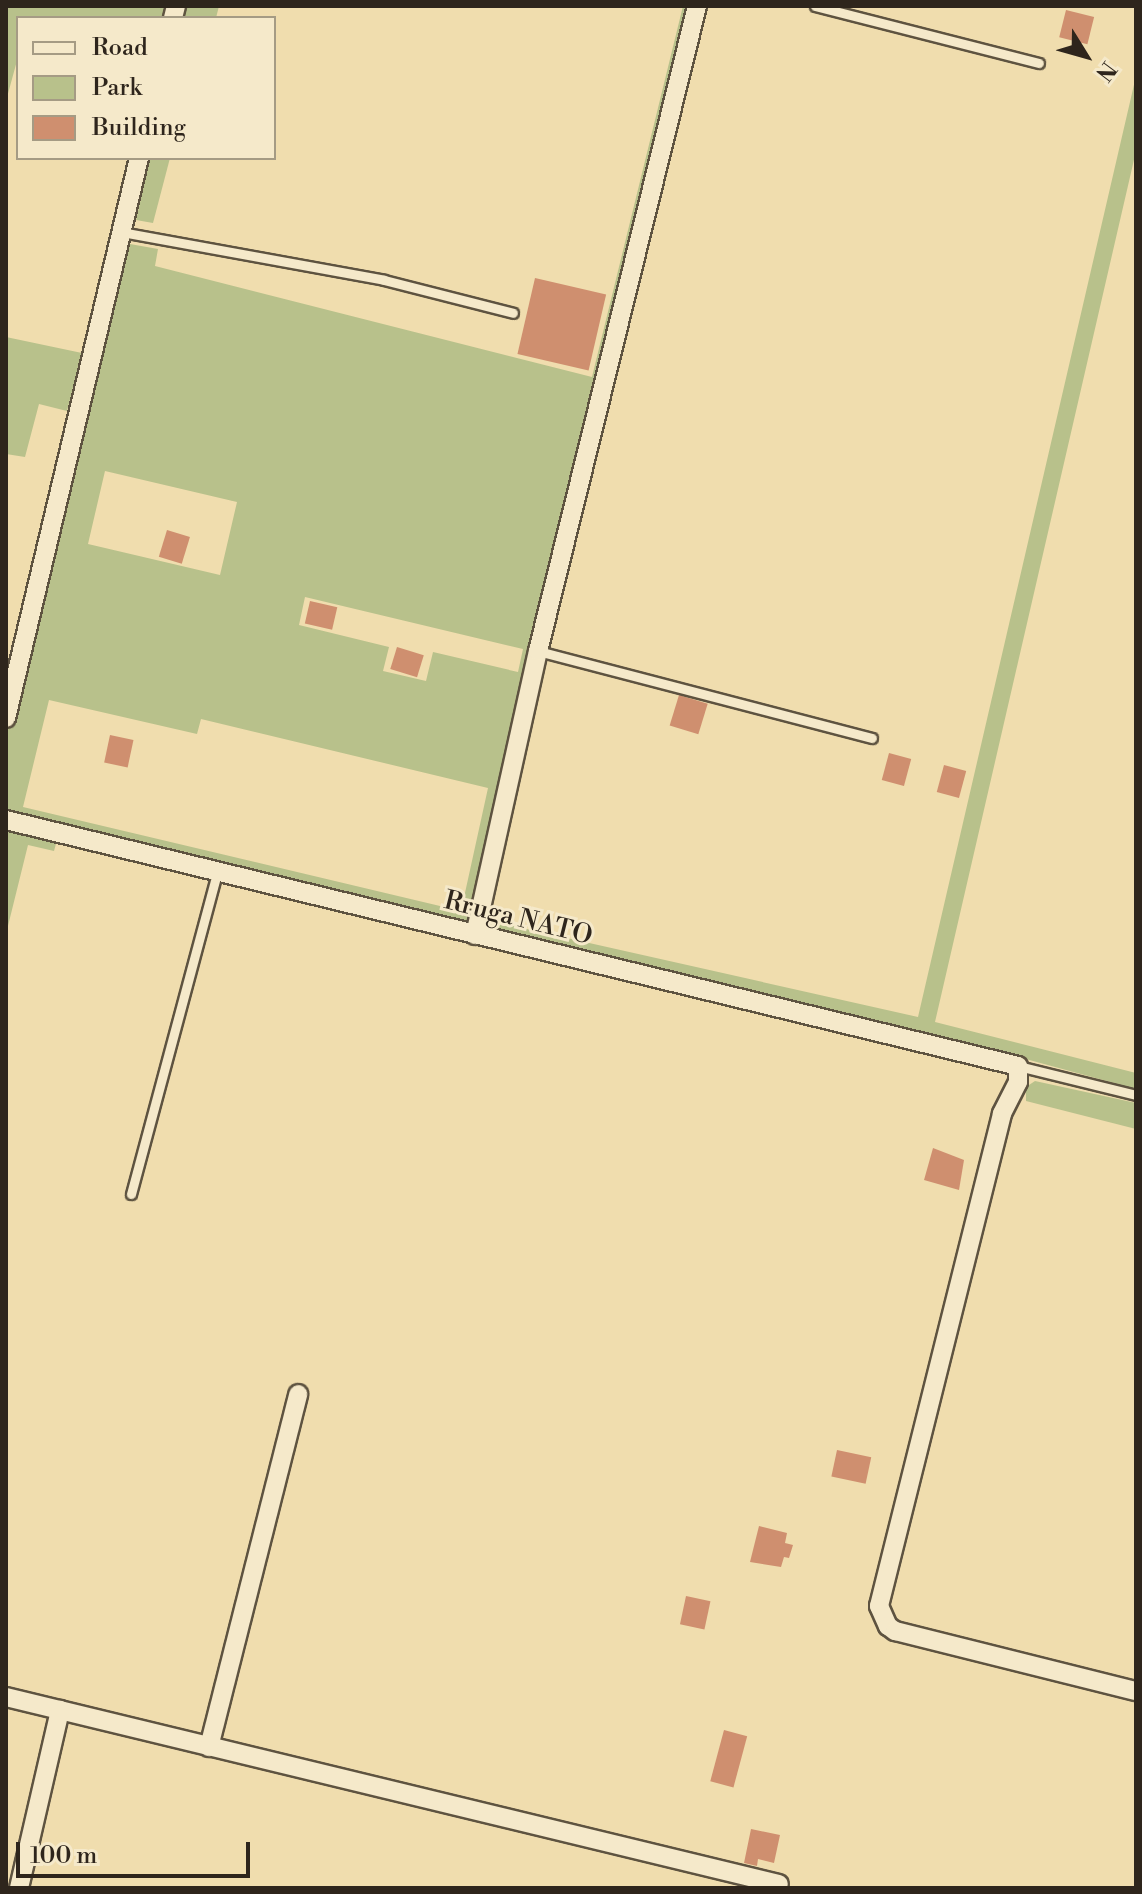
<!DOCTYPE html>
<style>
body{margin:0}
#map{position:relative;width:1142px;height:1894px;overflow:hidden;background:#f0ddae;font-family:"Libre Bodoni",serif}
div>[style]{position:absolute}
.green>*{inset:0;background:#b8c18b}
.building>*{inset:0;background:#cf8f6f;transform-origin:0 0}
.roads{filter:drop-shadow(2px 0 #5e5340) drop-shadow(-2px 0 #5e5340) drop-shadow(0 2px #5e5340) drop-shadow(0 -2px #5e5340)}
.lane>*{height:9px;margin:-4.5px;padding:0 4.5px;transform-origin:4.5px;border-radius:4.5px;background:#f5e9ca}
.street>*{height:18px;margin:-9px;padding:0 9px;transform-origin:9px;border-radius:9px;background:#f5e9ca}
span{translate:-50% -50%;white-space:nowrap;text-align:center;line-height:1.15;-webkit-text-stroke:6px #f5e9ca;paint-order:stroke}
.street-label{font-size:26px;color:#2e251c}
.frame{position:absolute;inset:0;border:8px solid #2e251c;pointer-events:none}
.legend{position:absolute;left:16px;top:16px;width:260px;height:144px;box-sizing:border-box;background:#f5e9ca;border:2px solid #a59b84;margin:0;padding:10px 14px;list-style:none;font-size:24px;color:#2e251c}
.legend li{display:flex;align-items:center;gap:16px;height:40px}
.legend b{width:40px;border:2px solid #a59b84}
.north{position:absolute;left:1046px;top:16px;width:80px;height:80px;-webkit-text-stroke:6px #f5e9ca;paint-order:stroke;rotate:127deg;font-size:22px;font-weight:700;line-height:32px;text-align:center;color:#2e251c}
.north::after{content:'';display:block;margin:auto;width:28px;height:36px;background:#2e251c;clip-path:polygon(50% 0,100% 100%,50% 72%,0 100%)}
.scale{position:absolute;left:16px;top:1842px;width:234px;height:36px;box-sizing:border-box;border:4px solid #2e251c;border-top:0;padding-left:10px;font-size:24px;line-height:28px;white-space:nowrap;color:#2e251c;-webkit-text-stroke:6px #f5e9ca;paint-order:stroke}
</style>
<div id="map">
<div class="green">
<i style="clip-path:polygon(6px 6px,165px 6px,162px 18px,18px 18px,18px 57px,6px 101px)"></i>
<i style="clip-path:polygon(185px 6px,219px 6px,216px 18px,182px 18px)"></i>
<i style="clip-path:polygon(evenodd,683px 6px,693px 6px,532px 650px,469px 919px,460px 926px,6px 816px,6px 736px,19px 677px,122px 254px,130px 244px,158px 249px,155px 266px,592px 377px,683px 6px,105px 471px,237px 502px,220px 575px,88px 544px,105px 471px,683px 6px,305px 597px,523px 649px,518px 672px,433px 652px,426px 681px,383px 671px,389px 647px,299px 625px,305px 597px,683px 6px,49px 700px,197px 734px,201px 719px,488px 788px,461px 911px,23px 807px,49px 700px)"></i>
<i style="clip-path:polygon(1136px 76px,1136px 151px,935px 1022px,1136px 1073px,1136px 1089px,1022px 1058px,483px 935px,487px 920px,918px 1017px)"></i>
<i style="clip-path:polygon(150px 158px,170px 158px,153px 223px,136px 220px)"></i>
<i style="clip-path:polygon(6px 337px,82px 353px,67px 411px,39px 404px,25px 457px,6px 454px)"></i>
<i style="clip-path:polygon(6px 828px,57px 840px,54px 851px,28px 845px,6px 934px)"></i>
<i style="clip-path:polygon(1035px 1081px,1136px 1103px,1136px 1129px,1026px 1101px,1026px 1087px)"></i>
</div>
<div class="building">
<i style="left:1066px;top:10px;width:29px;height:28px;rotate:14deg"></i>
<i style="left:535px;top:278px;width:73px;height:78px;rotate:13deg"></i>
<i style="left:167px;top:530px;width:24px;height:28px;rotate:17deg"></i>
<i style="left:310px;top:601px;width:28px;height:23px;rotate:13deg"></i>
<i style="left:397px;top:647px;width:28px;height:23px;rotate:17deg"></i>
<i style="left:679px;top:695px;width:30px;height:32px;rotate:17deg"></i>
<i style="left:110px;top:735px;width:24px;height:28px;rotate:12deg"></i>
<i style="left:889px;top:753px;width:23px;height:28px;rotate:15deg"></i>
<i style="left:944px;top:765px;width:23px;height:28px;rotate:15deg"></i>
<i style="clip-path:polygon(933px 1148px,964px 1160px,959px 1190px,924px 1180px)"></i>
<i style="left:837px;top:1450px;width:35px;height:27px;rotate:12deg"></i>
<i style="clip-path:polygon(759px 1526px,787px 1533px,785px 1543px,793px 1545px,789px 1558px,784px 1557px,781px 1567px,750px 1562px)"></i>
<i style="left:686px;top:1596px;width:25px;height:29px;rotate:12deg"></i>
<i style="left:724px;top:1730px;width:24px;height:53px;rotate:15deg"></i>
<i style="clip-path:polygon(751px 1829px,780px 1835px,774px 1863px,758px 1859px,757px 1866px,744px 1863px)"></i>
</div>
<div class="roads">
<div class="lane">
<i style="left:815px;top:6px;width:231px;rotate:14.3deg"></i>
<i style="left:121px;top:232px;width:267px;rotate:10.3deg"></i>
<i style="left:384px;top:280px;width:133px;rotate:14.3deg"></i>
<i style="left:538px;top:651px;width:345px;rotate:14.6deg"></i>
<i style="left:1018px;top:1066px;width:122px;rotate:13.8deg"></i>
<i style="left:131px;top:1194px;width:331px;rotate:-75deg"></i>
</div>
<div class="street">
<i style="left:173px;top:18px;width:12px;rotate:-76deg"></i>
<i style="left:6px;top:718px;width:576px;rotate:-76.64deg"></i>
<i style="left:6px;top:820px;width:1041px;rotate:13.66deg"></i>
<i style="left:1018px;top:1066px;width:16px;rotate:90deg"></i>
<i style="left:1018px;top:1082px;width:36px;rotate:117deg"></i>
<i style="left:1002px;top:1114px;width:507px;rotate:104.04deg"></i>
<i style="left:879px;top:1606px;width:22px;rotate:66deg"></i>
<i style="left:888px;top:1626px;width:9px;rotate:36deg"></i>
<i style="left:895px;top:1631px;width:248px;rotate:14deg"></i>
<i style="left:475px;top:935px;width:291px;rotate:-77.5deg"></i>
<i style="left:538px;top:651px;width:664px;rotate:-76.15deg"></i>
<i style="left:6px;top:1697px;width:795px;rotate:13.6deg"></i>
<i style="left:209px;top:1747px;width:364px;rotate:-75.8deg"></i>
<i style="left:19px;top:1888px;width:183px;rotate:-77deg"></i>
</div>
</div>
<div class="street-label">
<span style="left:518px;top:919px;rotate:14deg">Rruga NATO</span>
</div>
<div class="frame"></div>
<ul class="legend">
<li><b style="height:10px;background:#f5e9ca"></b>Road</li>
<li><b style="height:22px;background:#b8c18b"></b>Park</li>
<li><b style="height:22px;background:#cf8f6f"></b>Building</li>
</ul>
<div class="north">N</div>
<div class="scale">100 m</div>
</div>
